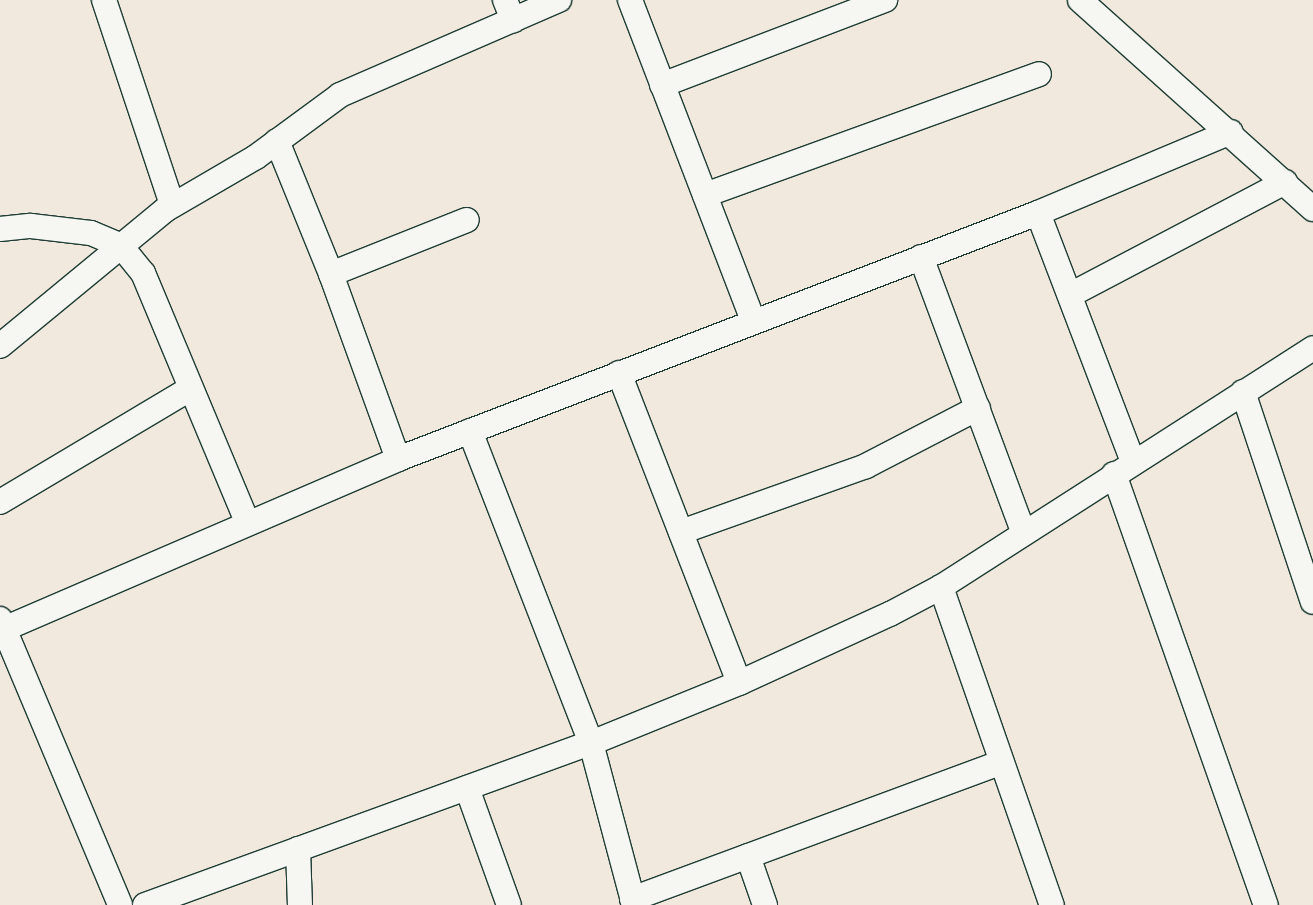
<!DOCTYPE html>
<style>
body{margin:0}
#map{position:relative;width:1313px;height:905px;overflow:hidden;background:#f1e9de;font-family:"Comic Neue",sans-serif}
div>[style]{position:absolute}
.roads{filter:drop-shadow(1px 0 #1f3d34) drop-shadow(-1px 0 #1f3d34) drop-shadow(0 1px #1f3d34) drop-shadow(0 -1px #1f3d34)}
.minor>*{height:24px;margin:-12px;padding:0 12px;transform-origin:12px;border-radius:12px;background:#f6f6f2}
span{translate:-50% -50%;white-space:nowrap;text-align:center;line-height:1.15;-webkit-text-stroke:4px #f6f6f2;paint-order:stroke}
</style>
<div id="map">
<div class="roads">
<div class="minor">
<i style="left:104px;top:0;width:216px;rotate:71.6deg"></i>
<i style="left:505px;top:0;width:22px;rotate:68deg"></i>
<i style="left:630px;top:0;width:344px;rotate:69deg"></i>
<i style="left:1080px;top:0;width:313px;rotate:41.9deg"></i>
<i style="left:662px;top:85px;width:239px;rotate:-20.9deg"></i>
<i style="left:277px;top:141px;width:144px;rotate:67.9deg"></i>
<i style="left:331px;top:274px;width:197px;rotate:70.1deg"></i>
<i style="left:705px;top:195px;width:355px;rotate:-19.9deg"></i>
<i style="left:1038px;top:213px;width:267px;rotate:69.1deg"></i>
<i style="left:0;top:229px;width:31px;rotate:-6deg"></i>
<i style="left:31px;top:226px;width:60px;rotate:6.7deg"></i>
<i style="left:91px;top:233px;width:33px;rotate:23deg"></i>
<i style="left:121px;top:246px;width:35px;rotate:51deg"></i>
<i style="left:143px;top:273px;width:270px;rotate:67.3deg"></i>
<i style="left:921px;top:257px;width:292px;rotate:69.6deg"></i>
<i style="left:331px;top:274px;width:146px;rotate:-21.7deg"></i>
<i style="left:1070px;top:295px;width:243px;rotate:-27.7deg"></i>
<i style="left:0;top:346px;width:214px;rotate:-39.5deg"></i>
<i style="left:165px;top:210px;width:105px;rotate:-30.2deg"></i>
<i style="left:256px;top:157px;width:104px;rotate:-36.4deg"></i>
<i style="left:340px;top:95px;width:239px;rotate:-23.5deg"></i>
<i style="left:619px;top:373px;width:332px;rotate:68.8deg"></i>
<i style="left:1243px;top:392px;width:221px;rotate:71.6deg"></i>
<i style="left:470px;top:431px;width:335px;rotate:68.8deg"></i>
<i style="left:591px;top:743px;width:168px;rotate:75.1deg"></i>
<i style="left:1114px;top:474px;width:457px;rotate:70.6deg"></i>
<i style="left:0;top:502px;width:222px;rotate:-30.8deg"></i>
<i style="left:681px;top:532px;width:196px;rotate:-19.6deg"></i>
<i style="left:866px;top:466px;width:126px;rotate:-27.4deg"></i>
<i style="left:941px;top:587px;width:337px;rotate:70.8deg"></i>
<i style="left:0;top:619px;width:310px;rotate:67.2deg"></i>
<i style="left:4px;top:629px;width:429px;rotate:-23.3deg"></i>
<i style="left:398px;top:459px;width:686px;rotate:-21.03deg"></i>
<i style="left:1038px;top:213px;width:209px;rotate:-22.8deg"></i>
<i style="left:467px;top:788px;width:124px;rotate:70.3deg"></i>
<i style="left:298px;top:849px;width:56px;rotate:88deg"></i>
<i style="left:748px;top:856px;width:52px;rotate:70.9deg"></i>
<i style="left:632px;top:899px;width:392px;rotate:-20.3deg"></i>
<i style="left:145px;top:905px;width:475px;rotate:-20deg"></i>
<i style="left:591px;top:743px;width:160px;rotate:-22.1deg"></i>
<i style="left:739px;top:683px;width:166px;rotate:-24.6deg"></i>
<i style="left:890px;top:614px;width:58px;rotate:-27.9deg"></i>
<i style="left:941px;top:587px;width:442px;rotate:-32.7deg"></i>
</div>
</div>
</div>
